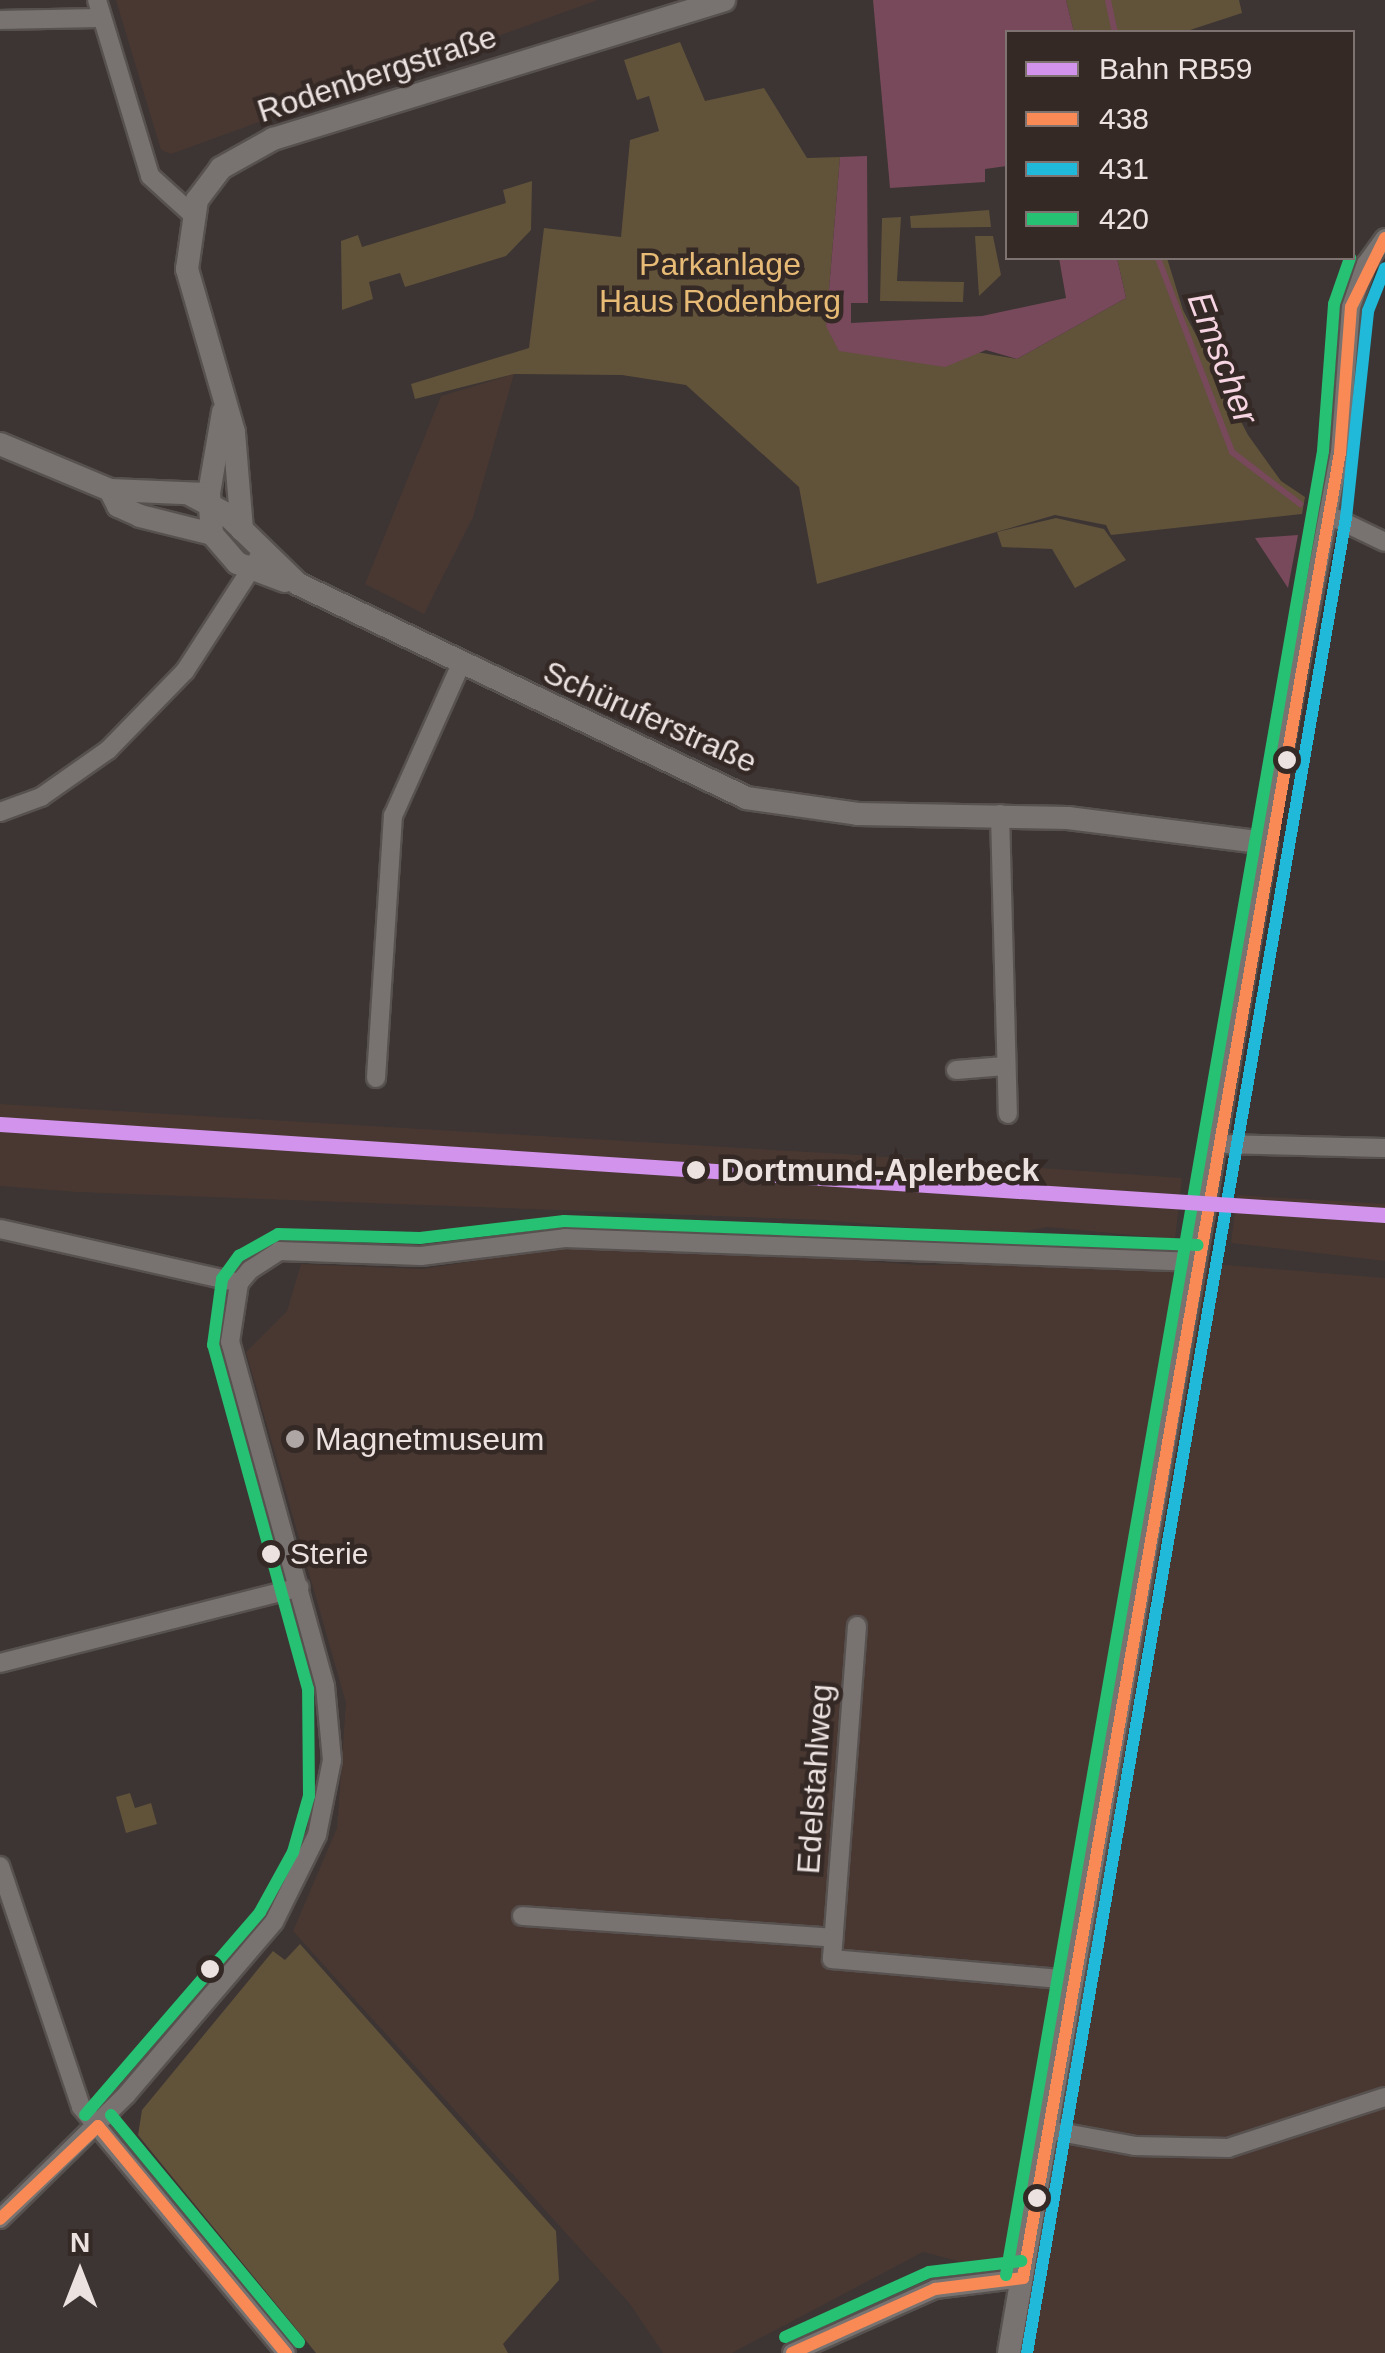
<!DOCTYPE html>
<meta charset="utf-8">
<style>
body{margin:0}
#map{position:relative;width:1385px;height:2353px;overflow:hidden;background:#3c3533;font-family:Helvetica,sans-serif}
div>[style]{position:absolute}
.built>*{inset:0;background:#493832}
.green>*{inset:0;background:#61523a}
.water>*{inset:0;background:#77495b}
.stream>*{height:6px;margin:-3px;padding:0 3px;transform-origin:3px;border-radius:3px;background:#77495b}
.roads{filter:drop-shadow(2px 0 #57514f) drop-shadow(-2px 0 #57514f) drop-shadow(0 2px #57514f) drop-shadow(0 -2px #57514f)}
.minor>*{height:18px;margin:-9px;padding:0 9px;transform-origin:9px;border-radius:9px;background:#787371}
.secondary>*{height:22px;margin:-11px;padding:0 11px;transform-origin:11px;border-radius:11px;background:#787371}
.bus-1>*{height:12px;margin:-6px;padding:0 6px;transform-origin:6px;border-radius:6px;background:#f98a56}
.bus-2>*{height:12px;margin:-6px;padding:0 6px;transform-origin:6px;border-radius:6px;background:#20b9da}
.bus-3>*{height:12px;margin:-6px;padding:0 6px;transform-origin:6px;border-radius:6px;background:#26c172}
.rail-1>*{height:15px;margin:-7.5px;padding:0 7.5px;transform-origin:7.5px;border-radius:7.5px;background:#d193ec}
.dots>*{width:28px;height:28px;translate:-50% -50%;box-sizing:border-box;border:5px solid #352926;border-radius:50%}
span{translate:-50% -50%;white-space:nowrap;text-align:center;line-height:1.15;-webkit-text-stroke:9px #352926;paint-order:stroke}
.bus-label{font-size:30px;color:#ece3e1}
.left{translate:0 -50%;text-align:left}
.street-label{font-size:32px;color:#ece3e1}
.park-label{font-size:32px;color:#e7bb75}
.stop-label{font-size:32px;color:#ece3e1;font-weight:700}
.poi-label{font-size:32px;color:#ece3e1}
.water-label{font-size:35px;color:#f6d4e1;font-style:italic}
.legend{position:absolute;left:1005px;top:30px;width:350px;height:230px;box-sizing:border-box;background:#352926;border:2px solid #7e7371;margin:0;padding:12px 18px;list-style:none;font-size:30px;color:#ece3e1}
.legend li{display:flex;align-items:center;gap:20px;height:50px}
.legend b{width:50px;border:2px solid #7e7371}
.north{position:absolute;left:30px;top:2223px;width:100px;height:100px;-webkit-text-stroke:8px #352926;paint-order:stroke;rotate:0deg;font-size:28px;font-weight:700;line-height:40px;text-align:center;color:#ece3e1}
.north::after{content:'';display:block;margin:auto;width:35px;height:45px;background:#ece3e1;clip-path:polygon(50% 0,100% 100%,50% 72%,0 100%)}
</style>
<div id="map">
<div class="built">
<i style="clip-path:polygon(116px 0,598px 0,171px 154px,161px 150px)"></i>
<i style="clip-path:polygon(514px 374px,473px 517px,424px 614px,365px 584px,441px 396px)"></i>
<i style="clip-path:polygon(0 1104px,844px 1154px,1182px 1178px,1175px 1239px,1047px 1227px,1002px 1236px,823px 1220px,77px 1192px,0 1186px)"></i>
<i style="clip-path:polygon(1237px 1195px,1385px 1204px,1385px 1261px,1231px 1243px)"></i>
<i style="clip-path:polygon(599px 1241px,919px 1265px,1178px 1261px,1385px 1278px,1385px 2353px,1009px 2353px,1023px 2278px,923px 2252px,732px 2353px,663px 2353px,630px 2304px,293px 1931px,337px 1828px,346px 1703px,246px 1352px,287px 1311px,301px 1264px,423px 1269px)"></i>
</div>
<div class="green">
<i style="clip-path:polygon(1066px 0,1239px 0,1242px 13px,1184px 32px,1074px 32px)"></i>
<i style="clip-path:polygon(680px 42px,705px 101px,764px 88px,807px 158px,840px 157px,826px 326px,1017px 359px,1126px 298px,1117px 258px,1167px 258px,1183px 310px,1248px 435px,1281px 481px,1305px 497px,1302px 514px,1111px 535px,1106px 525px,1055px 515px,817px 584px,799px 487px,686px 385px,622px 375px,514px 374px,415px 399px,411px 384px,529px 348px,544px 228px,621px 237px,630px 140px,659px 131px,649px 96px,637px 100px,624px 60px)"></i>
<i style="clip-path:polygon(532px 181px,531px 230px,506px 256px,405px 287px,400px 273px,369px 282px,373px 299px,342px 310px,341px 241px,358px 235px,362px 247px,506px 203px,503px 190px)"></i>
<i style="clip-path:polygon(989px 210px,991px 227px,911px 228px,910px 216px)"></i>
<i style="clip-path:polygon(901px 217px,897px 281px,964px 282px,963px 302px,880px 301px,882px 218px)"></i>
<i style="clip-path:polygon(975px 236px,993px 236px,1001px 275px,979px 296px)"></i>
<i style="clip-path:polygon(1056px 518px,1104px 529px,1126px 560px,1075px 588px,1052px 549px,1002px 547px,997px 532px)"></i>
<i style="clip-path:polygon(130px 1793px,135px 1808px,151px 1803px,157px 1824px,126px 1833px,116px 1797px)"></i>
<i style="clip-path:polygon(300px 1944px,556px 2231px,559px 2280px,503px 2344px,508px 2353px,316px 2353px,138px 2135px,142px 2110px,273px 1951px,285px 1960px)"></i>
</div>
<div class="water">
<i style="clip-path:polygon(873px 0,1066px 0,1074px 32px,1008px 32px,1007px 166px,985px 169px,985px 182px,890px 188px)"></i>
<i style="clip-path:polygon(867px 156px,868px 303px,851px 303px,851px 323px,982px 316px,1066px 298px,1059px 258px,1117px 258px,1126px 298px,1017px 359px,986px 350px,945px 367px,839px 351px,826px 326px,840px 157px)"></i>
<i style="clip-path:polygon(1298px 535px,1288px 588px,1255px 538px)"></i>
</div>
<div class="stream">
<i style="left:1108px;top:0;width:33px;rotate:78deg"></i>
<i style="left:1158px;top:258px;width:208px;rotate:69.1deg"></i>
<i style="left:1232px;top:452px;width:86px;rotate:37.4deg"></i>
</div>
<div class="roads">
<div class="minor">
<i style="left:97px;top:0;width:184px;rotate:73.2deg"></i>
<i style="left:150px;top:176px;width:58px;rotate:42.2deg"></i>
<i style="left:0;top:20px;width:102px;rotate:-1.1deg"></i>
<i style="left:1329px;top:515px;width:62px;rotate:25.7deg"></i>
<i style="left:0;top:812px;width:44px;rotate:-20.1deg"></i>
<i style="left:41px;top:797px;width:82px;rotate:-35deg"></i>
<i style="left:108px;top:750px;width:110px;rotate:-45.7deg"></i>
<i style="left:185px;top:671px;width:135px;rotate:-57.1deg"></i>
<i style="left:1000px;top:814px;width:300px;rotate:88.5deg"></i>
<i style="left:1266px;top:843px;width:397px;rotate:-79.3deg"></i>
<i style="left:1340px;top:453px;width:146px;rotate:-85.7deg"></i>
<i style="left:1351px;top:307px;width:46px;rotate:-70.8deg"></i>
<i style="left:1366px;top:264px;width:32px;rotate:-54deg"></i>
<i style="left:956px;top:1070px;width:49px;rotate:-4.7deg"></i>
<i style="left:376px;top:1078px;width:263px;rotate:-86.3deg"></i>
<i style="left:393px;top:816px;width:164px;rotate:-65.9deg"></i>
<i style="left:1219px;top:1144px;width:166px;rotate:1.4deg"></i>
<i style="left:0;top:1229px;width:245px;rotate:12.7deg"></i>
<i style="left:857px;top:1626px;width:334px;rotate:94.3deg"></i>
<i style="left:832px;top:1959px;width:240px;rotate:5deg"></i>
<i style="left:0;top:1663px;width:309px;rotate:-14.2deg"></i>
<i style="left:0;top:1866px;width:254px;rotate:71.4deg"></i>
<i style="left:81px;top:2107px;width:320px;rotate:50.2deg"></i>
<i style="left:522px;top:1916px;width:312px;rotate:4deg"></i>
<i style="left:1049px;top:2130px;width:87px;rotate:10.5deg"></i>
<i style="left:1135px;top:2146px;width:93px;rotate:1.2deg"></i>
<i style="left:1228px;top:2148px;width:165px;rotate:-18deg"></i>
<i style="left:0;top:2219px;width:178px;rotate:-44.5deg"></i>
<i style="left:127px;top:2094px;width:226px;rotate:-49.5deg"></i>
<i style="left:274px;top:1922px;width:97px;rotate:-63.7deg"></i>
<i style="left:317px;top:1835px;width:76px;rotate:-78.7deg"></i>
<i style="left:332px;top:1760px;width:74px;rotate:-95.4deg"></i>
<i style="left:325px;top:1686px;width:357px;rotate:-105.4deg"></i>
<i style="left:230px;top:1342px;width:60px;rotate:-81.3deg"></i>
<i style="left:239px;top:1283px;width:17px;rotate:-50deg"></i>
<i style="left:250px;top:1270px;width:35px;rotate:-33deg"></i>
<i style="left:279px;top:1251px;width:142px;rotate:2deg"></i>
<i style="left:421px;top:1256px;width:145px;rotate:-7.1deg"></i>
<i style="left:565px;top:1238px;width:632px;rotate:2.17deg"></i>
<i style="left:792px;top:2353px;width:157px;rotate:-24.1deg"></i>
<i style="left:935px;top:2289px;width:89px;rotate:-7.1deg"></i>
</div>
<div class="secondary">
<i style="left:223px;top:412px;width:82px;rotate:99.8deg"></i>
<i style="left:209px;top:493px;width:41px;rotate:85.8deg"></i>
<i style="left:212px;top:534px;width:38px;rotate:49deg"></i>
<i style="left:237px;top:563px;width:51px;rotate:20.6deg"></i>
<i style="left:0;top:444px;width:119px;rotate:22.7deg"></i>
<i style="left:110px;top:490px;width:96px;rotate:2.4deg"></i>
<i style="left:110px;top:490px;width:18px;rotate:63deg"></i>
<i style="left:118px;top:506px;width:24px;rotate:24deg"></i>
<i style="left:140px;top:516px;width:74px;rotate:14deg"></i>
<i style="left:191px;top:495px;width:40px;rotate:28deg"></i>
<i style="left:226px;top:514px;width:100px;rotate:44.2deg"></i>
<i style="left:298px;top:584px;width:496px;rotate:25.5deg"></i>
<i style="left:746px;top:798px;width:113px;rotate:8.1deg"></i>
<i style="left:858px;top:814px;width:210px;rotate:1.1deg"></i>
<i style="left:1068px;top:818px;width:200px;rotate:7.2deg"></i>
<i style="left:1266px;top:843px;width:1532px;rotate:99.66deg"></i>
<i style="left:242px;top:530px;width:98px;rotate:-94.7deg"></i>
<i style="left:234px;top:432px;width:170px;rotate:-106.1deg"></i>
<i style="left:187px;top:269px;width:70px;rotate:-81.8deg"></i>
<i style="left:197px;top:200px;width:40px;rotate:-53deg"></i>
<i style="left:221px;top:168px;width:60px;rotate:-29.1deg"></i>
<i style="left:273px;top:139px;width:472px;rotate:-17.1deg"></i>
</div>
</div>
<div class="bus-1">
<i style="left:98px;top:2126px;width:295px;rotate:50.4deg"></i>
<i style="left:0;top:2219px;width:135px;rotate:-43.5deg"></i>
<i style="left:1023px;top:2278px;width:1852px;rotate:-80.15deg"></i>
<i style="left:1340px;top:453px;width:146px;rotate:-85.7deg"></i>
<i style="left:1351px;top:307px;width:77px;rotate:-63.8deg"></i>
<i style="left:792px;top:2353px;width:157px;rotate:-24.1deg"></i>
<i style="left:935px;top:2289px;width:89px;rotate:-7.1deg"></i>
</div>
<div class="bus-2">
<i style="left:1027px;top:2353px;width:1863px;rotate:-80.14deg"></i>
<i style="left:1346px;top:518px;width:208px;rotate:-83.9deg"></i>
<i style="left:1368px;top:311px;width:46px;rotate:-68.4deg"></i>
</div>
<div class="bus-3">
<i style="left:85px;top:2115px;width:268px;rotate:-49.2deg"></i>
<i style="left:260px;top:1912px;width:68px;rotate:-61.2deg"></i>
<i style="left:293px;top:1852px;width:58px;rotate:-74.1deg"></i>
<i style="left:309px;top:1796px;width:107px;rotate:-90.5deg"></i>
<i style="left:308px;top:1689px;width:357px;rotate:-105.4deg"></i>
<i style="left:213px;top:1345px;width:67px;rotate:-82.2deg"></i>
<i style="left:222px;top:1279px;width:29px;rotate:-54deg"></i>
<i style="left:239px;top:1256px;width:45px;rotate:-29.4deg"></i>
<i style="left:278px;top:1234px;width:142px;rotate:1.6deg"></i>
<i style="left:420px;top:1238px;width:145px;rotate:-6.7deg"></i>
<i style="left:564px;top:1221px;width:634px;rotate:2.17deg"></i>
<i style="left:111px;top:2115px;width:295px;rotate:50.4deg"></i>
<i style="left:1006px;top:2275px;width:1851px;rotate:-80.14deg"></i>
<i style="left:1323px;top:451px;width:147px;rotate:-85.7deg"></i>
<i style="left:1334px;top:304px;width:49px;rotate:-70.8deg"></i>
<i style="left:785px;top:2337px;width:158px;rotate:-24.3deg"></i>
<i style="left:929px;top:2272px;width:93px;rotate:-6.8deg"></i>
</div>
<div class="rail-1">
<i style="left:0;top:1124px;width:1388px;rotate:3.76deg"></i>
</div>
<div class="dots">
<i style="left:1287px;top:760px;background:#ece3e1"></i>
<i style="left:696px;top:1170px;background:#ece3e1"></i>
<i style="left:295px;top:1439px;background:#aea6a4"></i>
<i style="left:271px;top:1554px;background:#ece3e1"></i>
<i style="left:210px;top:1969px;background:#ece3e1"></i>
<i style="left:1037px;top:2198px;background:#ece3e1"></i>
</div>
<div class="bus-label">
<span class="left" style="left:290px;top:1554px">Sterie</span>
</div>
<div class="street-label">
<span style="left:377px;top:74px;rotate:-18deg">Rodenbergstraße</span>
<span style="left:650px;top:717px;rotate:24deg">Schüruferstraße</span>
<span style="left:815px;top:1779px;rotate:-86deg">Edelstahlweg</span>
</div>
<div class="park-label">
<span style="left:720px;top:283px">Parkanlage<br>Haus Rodenberg</span>
</div>
<div class="stop-label">
<span class="left" style="left:721px;top:1170px">Dortmund-Aplerbeck</span>
</div>
<div class="poi-label">
<span class="left" style="left:315px;top:1439px">Magnetmuseum</span>
</div>
<div class="water-label">
<span style="left:1223px;top:358px;rotate:69deg">Emscher</span>
</div>
<ul class="legend">
<li><b style="height:12px;background:#d193ec"></b>Bahn RB59</li>
<li><b style="height:12px;background:#f98a56"></b>438</li>
<li><b style="height:12px;background:#20b9da"></b>431</li>
<li><b style="height:12px;background:#26c172"></b>420</li>
</ul>
<div class="north">N</div>
</div>
